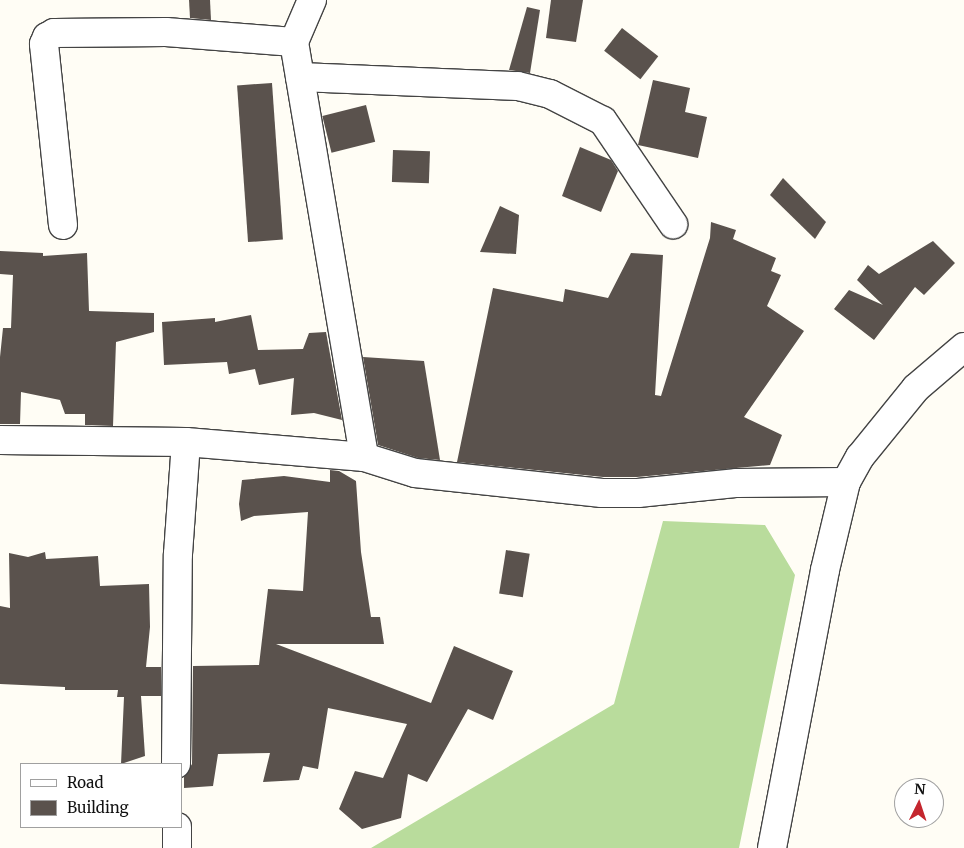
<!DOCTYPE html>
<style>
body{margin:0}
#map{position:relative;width:964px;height:848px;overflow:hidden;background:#fffdf5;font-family:Merriweather,serif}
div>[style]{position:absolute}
.forest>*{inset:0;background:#b9dc9c}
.building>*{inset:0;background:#5a524d;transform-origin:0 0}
.roads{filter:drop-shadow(1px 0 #444) drop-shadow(-1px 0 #444) drop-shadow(0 1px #444) drop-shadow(0 -1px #444)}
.street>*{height:28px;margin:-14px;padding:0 14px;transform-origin:14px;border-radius:14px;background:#fff}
span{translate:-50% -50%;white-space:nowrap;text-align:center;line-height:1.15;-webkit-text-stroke:5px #fff;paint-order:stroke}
.legend{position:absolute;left:20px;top:763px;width:162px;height:65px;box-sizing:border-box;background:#fff;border:1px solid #a0a0a0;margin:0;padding:6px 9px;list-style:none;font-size:15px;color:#111}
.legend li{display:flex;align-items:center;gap:10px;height:25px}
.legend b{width:25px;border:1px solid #a0a0a0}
.north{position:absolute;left:894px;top:778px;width:50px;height:50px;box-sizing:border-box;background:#fff;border:1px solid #a0a0a0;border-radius:50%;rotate:4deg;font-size:14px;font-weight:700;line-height:20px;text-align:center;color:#111}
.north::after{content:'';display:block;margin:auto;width:18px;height:22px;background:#c4262e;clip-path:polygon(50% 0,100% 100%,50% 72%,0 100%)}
</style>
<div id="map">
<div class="forest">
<i style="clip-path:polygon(663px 521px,765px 525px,795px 575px,739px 848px,371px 848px,614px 704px)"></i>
</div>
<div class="building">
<i style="clip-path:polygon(189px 0,210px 0,211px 20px,190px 18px)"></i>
<i style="clip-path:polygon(551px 0,583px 0,576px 42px,546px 38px)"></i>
<i style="clip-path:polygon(527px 7px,540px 10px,530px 73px,509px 70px)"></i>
<i style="left:622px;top:28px;width:46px;height:29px;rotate:38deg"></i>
<i style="clip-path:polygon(653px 80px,690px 88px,685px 112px,707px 117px,698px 158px,638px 145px)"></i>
<i style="left:272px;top:83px;width:157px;height:35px;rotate:86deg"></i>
<i style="left:366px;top:105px;width:38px;height:45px;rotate:76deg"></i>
<i style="clip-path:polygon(580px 147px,611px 160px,618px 171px,601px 212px,562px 196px)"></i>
<i style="left:393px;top:150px;width:37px;height:32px;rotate:2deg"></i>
<i style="clip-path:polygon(783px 178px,826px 222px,815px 239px,770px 195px)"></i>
<i style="clip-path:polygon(500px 206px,519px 215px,516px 254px,480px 252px)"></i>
<i style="clip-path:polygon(711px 222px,736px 230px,733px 239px,776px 258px,771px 271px,781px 275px,767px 306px,804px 331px,744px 417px,782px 435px,770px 465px,637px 477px,603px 477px,457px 462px,493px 288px,563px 302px,565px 289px,608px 298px,631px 253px,663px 255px,655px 395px,661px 396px,710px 238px)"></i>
<i style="clip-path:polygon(933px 241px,955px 263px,924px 295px,915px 287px,874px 340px,834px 309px,849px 290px,883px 305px,857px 280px,868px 265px,879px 274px)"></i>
<i style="clip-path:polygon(0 251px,43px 253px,43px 256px,87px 253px,89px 311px,154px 313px,154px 332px,116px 342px,113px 426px,85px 425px,85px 414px,65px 414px,60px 400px,21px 392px,20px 424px,0 424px,0 357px,3px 328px,11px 328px,13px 275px,0 274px)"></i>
<i style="clip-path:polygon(251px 315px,258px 350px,303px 349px,309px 333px,326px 332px,342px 420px,314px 413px,291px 415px,294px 378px,259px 385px,255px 369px,229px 374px,227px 362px,164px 365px,162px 322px,215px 318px,215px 322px)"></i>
<i style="clip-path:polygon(363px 357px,424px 361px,440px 460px,418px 458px,378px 445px)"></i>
<i style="clip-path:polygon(330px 470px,339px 471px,356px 481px,361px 552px,371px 617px,380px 617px,384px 644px,276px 644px,431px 703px,454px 646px,513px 671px,493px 720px,468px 709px,427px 782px,408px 774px,401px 818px,362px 829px,339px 809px,355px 771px,383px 778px,407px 724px,328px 708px,318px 769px,303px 766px,299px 780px,263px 782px,270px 753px,218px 754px,213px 786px,184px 788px,184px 777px,192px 764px,193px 666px,259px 665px,268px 589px,303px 591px,308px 512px,254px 516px,241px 521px,239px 504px,242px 480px,284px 476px,330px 482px)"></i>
<i style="left:506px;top:550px;width:24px;height:44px;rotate:9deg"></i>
<i style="clip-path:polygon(45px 552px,46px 559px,98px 556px,100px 586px,149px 584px,150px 627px,146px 667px,161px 667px,161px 696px,141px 696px,145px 756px,121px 764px,124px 697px,117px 697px,118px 690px,65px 690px,65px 687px,0 684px,0 606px,10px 608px,9px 553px,28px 557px)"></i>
</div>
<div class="roads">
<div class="street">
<i style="left:312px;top:0;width:46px;rotate:113.2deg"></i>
<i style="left:294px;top:42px;width:421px;rotate:80.4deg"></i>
<i style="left:300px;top:77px;width:218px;rotate:2.4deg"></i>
<i style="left:518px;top:86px;width:33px;rotate:14deg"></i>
<i style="left:550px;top:94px;width:59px;rotate:27deg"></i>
<i style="left:603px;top:121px;width:125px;rotate:55.8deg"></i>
<i style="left:63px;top:225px;width:182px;rotate:-96deg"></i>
<i style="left:44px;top:44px;width:8px;rotate:-67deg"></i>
<i style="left:47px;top:37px;width:8px;rotate:-30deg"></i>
<i style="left:54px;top:33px;width:112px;rotate:-0.5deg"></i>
<i style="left:166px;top:32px;width:128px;rotate:4.5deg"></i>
<i style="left:0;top:440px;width:186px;rotate:0.6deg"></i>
<i style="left:186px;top:442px;width:179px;rotate:4.8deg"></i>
<i style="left:364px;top:457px;width:53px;rotate:17.4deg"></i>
<i style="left:415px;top:473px;width:188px;rotate:6.1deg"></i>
<i style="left:602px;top:493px;width:36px"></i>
<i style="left:638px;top:493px;width:100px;rotate:-5.8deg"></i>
<i style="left:737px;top:483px;width:109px;rotate:-0.5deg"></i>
<i style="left:176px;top:764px;width:210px;rotate:-89.5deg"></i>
<i style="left:178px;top:554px;width:112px;rotate:-85.9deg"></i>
<i style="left:177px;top:827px;width:21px;rotate:90deg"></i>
<i style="left:772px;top:848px;width:283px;rotate:-79.2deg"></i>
<i style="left:825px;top:570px;width:90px;rotate:-76.6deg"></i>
<i style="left:846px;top:482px;width:29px;rotate:-61deg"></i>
<i style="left:860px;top:457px;width:89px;rotate:-50.9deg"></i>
<i style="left:916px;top:388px;width:63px;rotate:-40.5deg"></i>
</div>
</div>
<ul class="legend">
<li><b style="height:6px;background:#fff"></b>Road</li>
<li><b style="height:14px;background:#5a524d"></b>Building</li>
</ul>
<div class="north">N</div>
</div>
